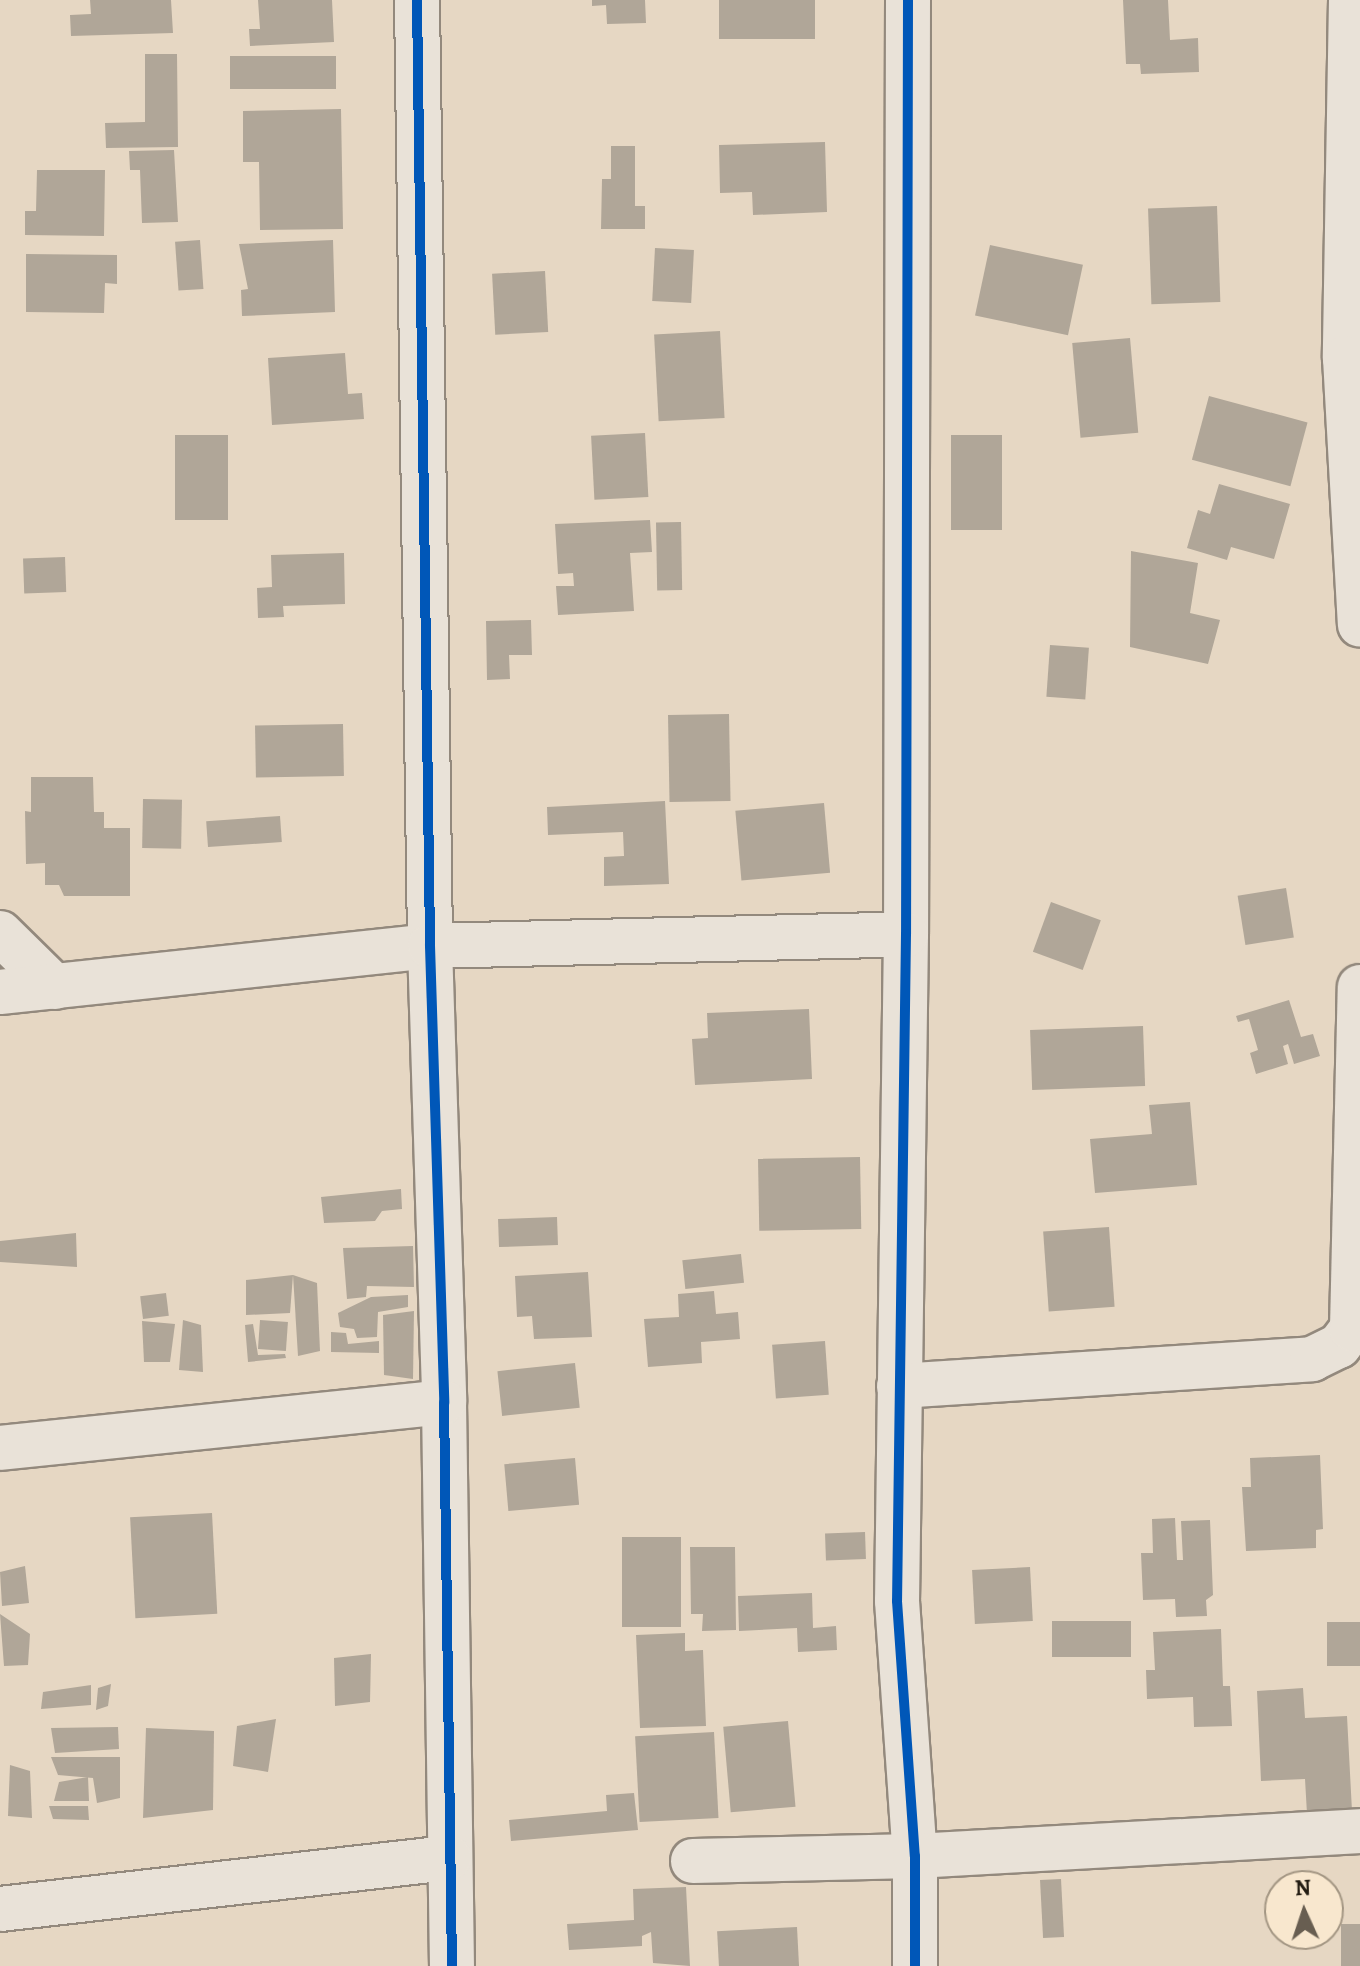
<!DOCTYPE html>
<style>
body{margin:0}
#map{position:relative;width:1360px;height:1966px;overflow:hidden;background:#e6d7c3;font-family:Alegreya,serif}
div>[style]{position:absolute}
.building>*{inset:0;background:#b0a698;transform-origin:0 0}
.roads{filter:drop-shadow(2px 0 #93897d) drop-shadow(-2px 0 #93897d) drop-shadow(0 2px #93897d) drop-shadow(0 -2px #93897d)}
.minor>*{height:44px;margin:-22px;padding:0 22px;transform-origin:22px;border-radius:22px;background:#e9e2d8}
.cycleway>*{height:10px;margin:-5px;padding:0 5px;transform-origin:5px;border-radius:5px;background:#0057b8}
span{translate:-50% -50%;white-space:nowrap;text-align:center;line-height:1.15;-webkit-text-stroke:6px #f8e7ce;paint-order:stroke}
.north{position:absolute;left:1264px;top:1870px;width:80px;height:80px;box-sizing:border-box;background:#f8e7ce;border:2px solid #a39683;border-radius:50%;rotate:357deg;font-size:22px;font-weight:700;line-height:32px;text-align:center;color:#241d13}
.north::after{content:'';display:block;margin:auto;width:28px;height:36px;background:#685e51;clip-path:polygon(50% 0,100% 100%,50% 72%,0 100%)}
</style>
<div id="map">
<div class="building">
<i style="clip-path:polygon(90px 0,171px 0,173px 33px,71px 36px,70px 15px,91px 14px)"></i>
<i style="clip-path:polygon(258px 0,332px 0,334px 42px,250px 46px,249px 29px,260px 29px)"></i>
<i style="clip-path:polygon(592px 0,645px 0,646px 23px,607px 24px,606px 5px,592px 6px)"></i>
<i style="left:719px;top:0;width:96px;height:39px"></i>
<i style="clip-path:polygon(1123px 0,1168px 0,1170px 40px,1198px 38px,1199px 72px,1141px 74px,1140px 64px,1126px 64px)"></i>
<i style="clip-path:polygon(145px 54px,177px 54px,178px 147px,106px 148px,105px 123px,145px 122px)"></i>
<i style="left:336px;top:56px;width:33px;height:106px;rotate:90deg"></i>
<i style="clip-path:polygon(341px 109px,343px 229px,260px 230px,259px 162px,243px 162px,243px 111px)"></i>
<i style="clip-path:polygon(825px 142px,827px 212px,753px 215px,752px 192px,720px 193px,719px 145px)"></i>
<i style="clip-path:polygon(611px 146px,635px 146px,635px 206px,645px 206px,645px 229px,601px 229px,602px 179px,611px 179px)"></i>
<i style="clip-path:polygon(174px 150px,178px 222px,142px 223px,140px 170px,130px 170px,129px 151px)"></i>
<i style="clip-path:polygon(37px 170px,105px 170px,104px 236px,25px 235px,25px 211px,36px 211px)"></i>
<i style="left:1217px;top:206px;width:96px;height:69px;rotate:88deg"></i>
<i style="left:200px;top:240px;width:49px;height:25px;rotate:86deg"></i>
<i style="clip-path:polygon(333px 240px,335px 312px,242px 316px,241px 290px,248px 289px,239px 244px)"></i>
<i style="left:990px;top:245px;width:95px;height:72px;rotate:12deg"></i>
<i style="left:655px;top:248px;width:39px;height:53px;rotate:3deg"></i>
<i style="clip-path:polygon(26px 254px,117px 255px,117px 284px,105px 283px,104px 313px,26px 312px)"></i>
<i style="left:545px;top:271px;width:61px;height:53px;rotate:87deg"></i>
<i style="left:720px;top:331px;width:87px;height:66px;rotate:87deg"></i>
<i style="left:1130px;top:338px;width:95px;height:58px;rotate:85deg"></i>
<i style="clip-path:polygon(345px 353px,348px 394px,362px 393px,364px 419px,272px 425px,268px 358px)"></i>
<i style="left:1209px;top:396px;width:102px;height:66px;rotate:15deg"></i>
<i style="left:645px;top:433px;width:64px;height:54px;rotate:87deg"></i>
<i style="left:175px;top:435px;width:53px;height:85px"></i>
<i style="left:951px;top:435px;width:51px;height:95px"></i>
<i style="clip-path:polygon(1219px 484px,1290px 504px,1274px 559px,1231px 547px,1227px 560px,1187px 548px,1198px 510px,1210px 514px)"></i>
<i style="clip-path:polygon(650px 520px,652px 552px,630px 553px,634px 611px,558px 615px,556px 586px,574px 586px,573px 573px,558px 574px,555px 524px)"></i>
<i style="left:681px;top:522px;width:68px;height:25px;rotate:89deg"></i>
<i style="clip-path:polygon(1131px 551px,1198px 563px,1190px 613px,1220px 620px,1208px 664px,1130px 647px)"></i>
<i style="clip-path:polygon(344px 553px,345px 604px,283px 606px,284px 617px,258px 618px,257px 588px,272px 587px,271px 555px)"></i>
<i style="left:65px;top:557px;width:35px;height:42px;rotate:88deg"></i>
<i style="clip-path:polygon(531px 620px,532px 655px,509px 655px,510px 679px,487px 680px,486px 621px)"></i>
<i style="left:1050px;top:645px;width:39px;height:52px;rotate:4deg"></i>
<i style="left:729px;top:714px;width:87px;height:61px;rotate:89deg"></i>
<i style="left:343px;top:724px;width:52px;height:88px;rotate:89deg"></i>
<i style="clip-path:polygon(31px 777px,93px 777px,94px 812px,104px 812px,104px 828px,130px 828px,130px 896px,64px 896px,59px 885px,45px 885px,45px 863px,26px 864px,25px 811px,31px 812px)"></i>
<i style="left:143px;top:799px;width:39px;height:49px;rotate:1deg"></i>
<i style="clip-path:polygon(665px 801px,669px 884px,604px 886px,604px 857px,624px 856px,623px 832px,548px 835px,547px 807px)"></i>
<i style="left:824px;top:803px;width:70px;height:89px;rotate:85deg"></i>
<i style="left:280px;top:816px;width:26px;height:74px;rotate:86deg"></i>
<i style="left:1286px;top:888px;width:50px;height:49px;rotate:81deg"></i>
<i style="left:1051px;top:902px;width:53px;height:53px;rotate:20deg"></i>
<i style="clip-path:polygon(1289px 1000px,1301px 1037px,1313px 1034px,1320px 1056px,1294px 1064px,1288px 1044px,1283px 1046px,1288px 1064px,1256px 1074px,1250px 1053px,1258px 1050px,1249px 1019px,1238px 1022px,1236px 1016px)"></i>
<i style="clip-path:polygon(809px 1009px,812px 1079px,695px 1085px,692px 1039px,708px 1038px,707px 1013px)"></i>
<i style="left:1143px;top:1026px;width:60px;height:113px;rotate:88deg"></i>
<i style="clip-path:polygon(1190px 1102px,1197px 1185px,1095px 1193px,1090px 1139px,1152px 1134px,1149px 1105px)"></i>
<i style="left:860px;top:1157px;width:72px;height:102px;rotate:89deg"></i>
<i style="clip-path:polygon(401px 1189px,402px 1209px,382px 1211px,375px 1221px,324px 1223px,321px 1197px)"></i>
<i style="left:557px;top:1217px;width:28px;height:59px;rotate:88deg"></i>
<i style="left:1109px;top:1227px;width:80px;height:66px;rotate:86deg"></i>
<i style="clip-path:polygon(76px 1233px,77px 1267px,0 1262px,0 1241px)"></i>
<i style="clip-path:polygon(413px 1246px,414px 1287px,367px 1286px,366px 1297px,347px 1299px,343px 1248px)"></i>
<i style="left:741px;top:1254px;width:29px;height:59px;rotate:84deg"></i>
<i style="clip-path:polygon(588px 1272px,592px 1337px,534px 1339px,532px 1316px,517px 1317px,515px 1276px)"></i>
<i style="clip-path:polygon(293px 1275px,290px 1313px,246px 1315px,246px 1280px)"></i>
<i style="clip-path:polygon(293px 1275px,317px 1283px,320px 1351px,298px 1356px)"></i>
<i style="clip-path:polygon(714px 1291px,716px 1314px,738px 1312px,740px 1339px,701px 1342px,702px 1363px,648px 1367px,644px 1319px,679px 1317px,678px 1294px)"></i>
<i style="left:166px;top:1293px;width:23px;height:26px;rotate:83deg"></i>
<i style="clip-path:polygon(408px 1295px,408px 1307px,378px 1312px,377px 1337px,357px 1338px,354px 1329px,340px 1327px,338px 1313px,371px 1297px)"></i>
<i style="clip-path:polygon(414px 1311px,413px 1379px,384px 1375px,383px 1315px)"></i>
<i style="clip-path:polygon(183px 1320px,201px 1325px,203px 1372px,179px 1370px)"></i>
<i style="left:260px;top:1320px;width:28px;height:29px;rotate:4deg"></i>
<i style="clip-path:polygon(142px 1321px,175px 1324px,170px 1362px,144px 1362px)"></i>
<i style="clip-path:polygon(253px 1324px,258px 1355px,285px 1354px,286px 1358px,248px 1362px,245px 1325px)"></i>
<i style="clip-path:polygon(331px 1332px,346px 1333px,348px 1344px,379px 1341px,379px 1353px,331px 1352px)"></i>
<i style="left:825px;top:1341px;width:54px;height:53px;rotate:86deg"></i>
<i style="left:575px;top:1363px;width:45px;height:78px;rotate:84deg"></i>
<i style="clip-path:polygon(1320px 1455px,1323px 1529px,1316px 1530px,1316px 1548px,1246px 1551px,1242px 1487px,1251px 1487px,1250px 1458px)"></i>
<i style="left:575px;top:1458px;width:47px;height:71px;rotate:85deg"></i>
<i style="left:212px;top:1513px;width:101px;height:82px;rotate:87deg"></i>
<i style="clip-path:polygon(1175px 1518px,1177px 1560px,1183px 1560px,1181px 1521px,1210px 1520px,1213px 1595px,1206px 1600px,1207px 1616px,1176px 1617px,1175px 1599px,1143px 1600px,1141px 1553px,1153px 1553px,1152px 1519px)"></i>
<i style="left:865px;top:1532px;width:27px;height:40px;rotate:88deg"></i>
<i style="left:622px;top:1537px;width:59px;height:90px"></i>
<i style="clip-path:polygon(690px 1547px,735px 1547px,736px 1630px,702px 1631px,703px 1614px,691px 1614px)"></i>
<i style="clip-path:polygon(25px 1566px,29px 1603px,2px 1606px,0 1572px)"></i>
<i style="left:1030px;top:1567px;width:54px;height:58px;rotate:87deg"></i>
<i style="clip-path:polygon(812px 1593px,813px 1628px,836px 1626px,837px 1650px,798px 1652px,797px 1628px,739px 1631px,738px 1596px)"></i>
<i style="clip-path:polygon(0 1614px,30px 1634px,28px 1665px,4px 1666px)"></i>
<i style="left:1052px;top:1621px;width:79px;height:36px"></i>
<i style="left:1360px;top:1622px;width:44px;height:33px;rotate:90deg"></i>
<i style="clip-path:polygon(1221px 1629px,1223px 1686px,1230px 1686px,1232px 1726px,1194px 1727px,1193px 1697px,1147px 1699px,1146px 1670px,1155px 1670px,1153px 1632px)"></i>
<i style="clip-path:polygon(685px 1633px,685px 1651px,703px 1650px,706px 1726px,640px 1728px,636px 1635px)"></i>
<i style="clip-path:polygon(371px 1654px,370px 1702px,335px 1706px,334px 1658px)"></i>
<i style="clip-path:polygon(111px 1684px,108px 1706px,96px 1710px,98px 1688px)"></i>
<i style="clip-path:polygon(91px 1685px,91px 1705px,41px 1709px,43px 1692px)"></i>
<i style="clip-path:polygon(1303px 1688px,1305px 1718px,1347px 1716px,1352px 1811px,1307px 1814px,1305px 1779px,1261px 1781px,1257px 1691px)"></i>
<i style="clip-path:polygon(276px 1719px,268px 1772px,233px 1766px,237px 1726px)"></i>
<i style="left:788px;top:1721px;width:86px;height:65px;rotate:85deg"></i>
<i style="clip-path:polygon(118px 1727px,119px 1749px,55px 1753px,51px 1728px)"></i>
<i style="clip-path:polygon(146px 1728px,214px 1731px,213px 1810px,143px 1818px)"></i>
<i style="left:714px;top:1732px;width:86px;height:79px;rotate:87deg"></i>
<i style="clip-path:polygon(51px 1757px,120px 1757px,120px 1798px,97px 1803px,93px 1778px,58px 1775px)"></i>
<i style="clip-path:polygon(10px 1765px,30px 1771px,32px 1818px,8px 1816px)"></i>
<i style="clip-path:polygon(88px 1777px,89px 1801px,54px 1801px,59px 1782px)"></i>
<i style="clip-path:polygon(634px 1793px,638px 1830px,511px 1841px,509px 1820px,607px 1811px,606px 1795px)"></i>
<i style="clip-path:polygon(49px 1806px,88px 1806px,89px 1820px,53px 1819px)"></i>
<i style="left:1061px;top:1879px;width:58px;height:21px;rotate:87deg"></i>
<i style="clip-path:polygon(686px 1887px,690px 1966px,653px 1963px,651px 1932px,642px 1936px,642px 1946px,569px 1950px,567px 1924px,634px 1920px,633px 1889px)"></i>
<i style="left:1360px;top:1924px;width:42px;height:19px;rotate:90deg"></i>
<i style="left:797px;top:1927px;width:39px;height:80px;rotate:87deg"></i>
</div>
<div class="roads">
<div class="minor">
<i style="left:417px;top:0;width:946px;rotate:89.21deg"></i>
<i style="left:430px;top:946px;width:456px;rotate:88.2deg"></i>
<i style="left:444px;top:1402px;width:564px;rotate:89.19deg"></i>
<i style="left:908px;top:0;width:934px;rotate:90.12deg"></i>
<i style="left:906px;top:934px;width:667px;rotate:90.77deg"></i>
<i style="left:897px;top:1601px;width:256px;rotate:86deg"></i>
<i style="left:915px;top:1856px;width:110px;rotate:90deg"></i>
<i style="left:1351px;top:0;width:358px;rotate:91deg"></i>
<i style="left:1345px;top:358px;width:267px;rotate:86.8deg"></i>
<i style="left:0;top:933px;width:77px;rotate:44.5deg"></i>
<i style="left:0;top:992px;width:432px;rotate:-6.1deg"></i>
<i style="left:430px;top:946px;width:476px;rotate:-1.4deg"></i>
<i style="left:899px;top:1386px;width:414px;rotate:-3.7deg"></i>
<i style="left:1312px;top:1359px;width:30px;rotate:-26deg"></i>
<i style="left:1339px;top:1346px;width:21px;rotate:-53deg"></i>
<i style="left:1352px;top:1329px;width:342px;rotate:-88.7deg"></i>
<i style="left:0;top:1448px;width:446px;rotate:-5.9deg"></i>
<i style="left:693px;top:1861px;width:222px;rotate:-1.3deg"></i>
<i style="left:915px;top:1856px;width:446px;rotate:-3.2deg"></i>
<i style="left:0;top:1909px;width:452px;rotate:-6.5deg"></i>
</div>
</div>
<div class="cycleway">
<i style="left:417px;top:0;width:946px;rotate:89.21deg"></i>
<i style="left:430px;top:946px;width:456px;rotate:88.2deg"></i>
<i style="left:444px;top:1402px;width:564px;rotate:89.19deg"></i>
<i style="left:908px;top:0;width:934px;rotate:90.12deg"></i>
<i style="left:906px;top:934px;width:667px;rotate:90.77deg"></i>
<i style="left:897px;top:1601px;width:256px;rotate:86deg"></i>
<i style="left:915px;top:1856px;width:110px;rotate:90deg"></i>
</div>
<div class="north">N</div>
</div>
